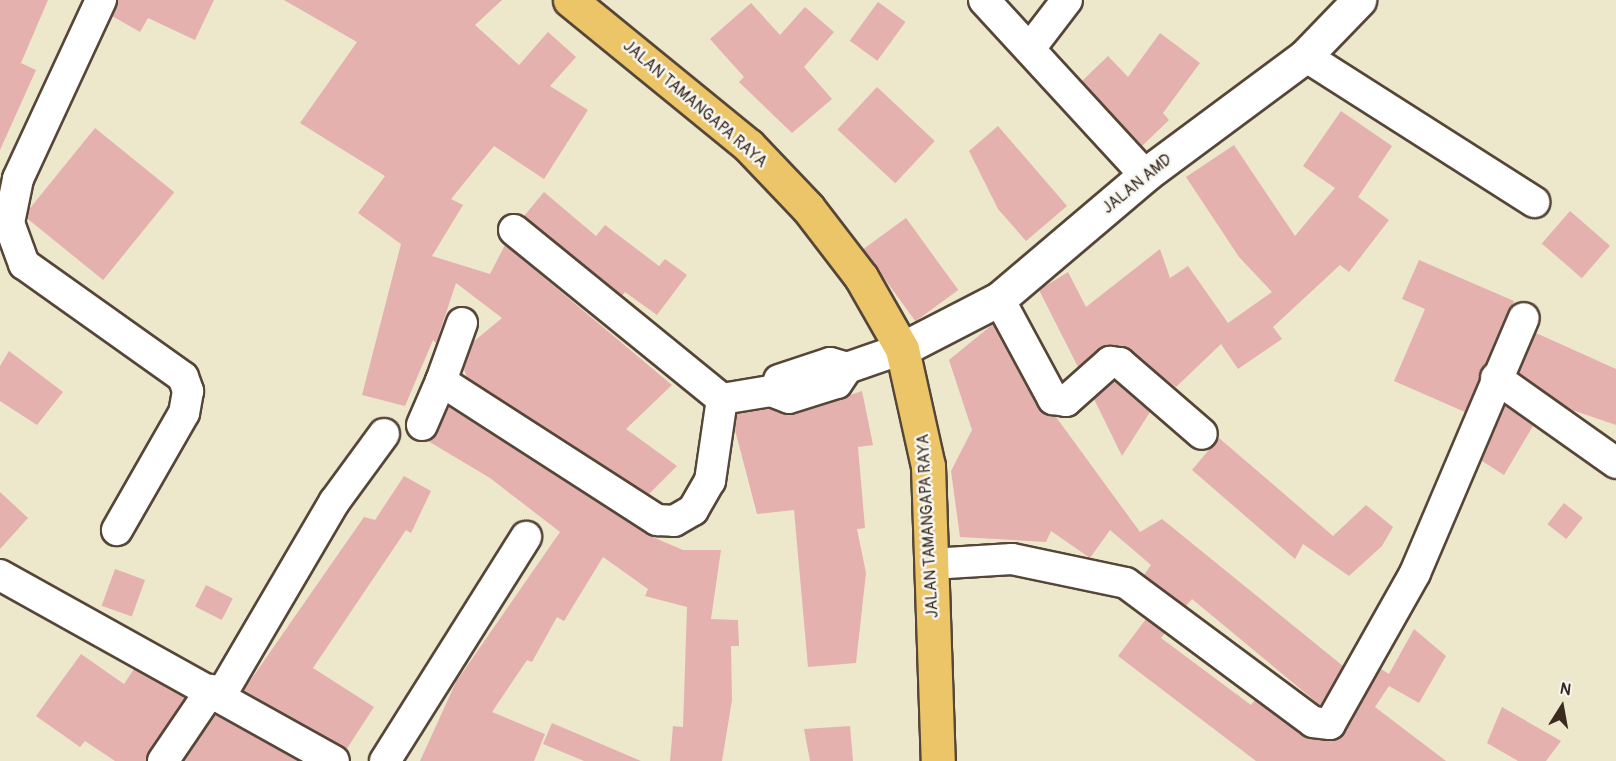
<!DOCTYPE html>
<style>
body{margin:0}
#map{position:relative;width:1616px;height:761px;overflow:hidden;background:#ede7cc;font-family:Pangolin,sans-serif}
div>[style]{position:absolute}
.building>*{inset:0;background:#e5b1af;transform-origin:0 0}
.roads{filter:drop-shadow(2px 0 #564638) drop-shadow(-2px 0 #564638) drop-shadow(0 2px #564638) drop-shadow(0 -2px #564638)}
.minor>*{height:30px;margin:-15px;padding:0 15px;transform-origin:15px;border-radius:15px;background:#fff}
.tertiary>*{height:33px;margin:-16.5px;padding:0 16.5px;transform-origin:16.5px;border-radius:16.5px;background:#fff}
.primary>*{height:33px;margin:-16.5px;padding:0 16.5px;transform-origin:16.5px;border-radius:16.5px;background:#ecc569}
span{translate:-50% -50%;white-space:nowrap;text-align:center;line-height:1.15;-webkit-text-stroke:5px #f6f6f2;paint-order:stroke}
.street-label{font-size:16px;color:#3b2a1e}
.north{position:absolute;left:1532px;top:677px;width:60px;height:60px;-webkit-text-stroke:4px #f6f6f2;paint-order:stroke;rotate:11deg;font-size:16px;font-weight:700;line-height:24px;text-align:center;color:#3b2a1e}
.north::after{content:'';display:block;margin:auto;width:21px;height:27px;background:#3b2a1e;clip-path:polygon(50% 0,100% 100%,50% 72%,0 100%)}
</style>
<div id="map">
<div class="building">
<i style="clip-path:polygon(0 0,48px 0,21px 63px,36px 70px,0 150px)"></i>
<i style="clip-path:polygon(118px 0,214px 0,195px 40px,148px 18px,140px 32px,112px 16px)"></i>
<i style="clip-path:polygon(284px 0,502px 0,475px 25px,519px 65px,548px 32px,576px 57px,550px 86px,588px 110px,544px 179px,494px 146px,451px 199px,463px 205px,432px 256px,490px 274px,505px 245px,672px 385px,626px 429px,677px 466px,649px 494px,467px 378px,464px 369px,473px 342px,502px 318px,456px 283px,436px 343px,433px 340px,405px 406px,362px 395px,401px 244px,358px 213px,385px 176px,300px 123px,357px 42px)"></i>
<i style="left:878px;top:2px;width:34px;height:48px;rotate:36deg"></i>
<i style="clip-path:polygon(751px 3px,780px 35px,805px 7px,834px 32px,804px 67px,832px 99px,792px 133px,739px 82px,744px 77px,710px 39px)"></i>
<i style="clip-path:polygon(1160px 33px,1200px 63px,1163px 113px,1169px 120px,1142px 146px,1082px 81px,1108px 56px,1128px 77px)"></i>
<i style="left:877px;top:87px;width:79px;height:58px;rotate:43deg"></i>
<i style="clip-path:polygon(1341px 111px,1392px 146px,1358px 197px,1389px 220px,1349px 272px,1340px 265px,1273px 327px,1282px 339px,1238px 369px,1221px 344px,1176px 387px,1122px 346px,1104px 346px,1078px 367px,1039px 290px,1068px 272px,1086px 307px,1160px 249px,1170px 278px,1188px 266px,1228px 323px,1272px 292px,1239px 257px,1186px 177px,1234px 145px,1295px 236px,1335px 188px,1303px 166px)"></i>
<i style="clip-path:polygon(998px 126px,1067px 206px,1026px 241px,998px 209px,969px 151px)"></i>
<i style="left:95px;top:128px;width:102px;height:113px;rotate:39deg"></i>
<i style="clip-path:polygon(544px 192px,596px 236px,605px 225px,659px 266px,665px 259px,687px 275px,657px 315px,625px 292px,622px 296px,524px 216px)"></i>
<i style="left:1570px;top:211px;width:53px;height:43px;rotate:41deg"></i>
<i style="left:906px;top:218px;width:89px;height:53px;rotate:54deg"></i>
<i style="clip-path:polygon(1419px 260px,1514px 301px,1465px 412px,1394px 381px,1425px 309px,1402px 299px)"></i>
<i style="clip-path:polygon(993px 324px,1038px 408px,1056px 417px,1140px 532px,1162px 519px,1343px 666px,1321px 706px,1192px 599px,1186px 606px,1144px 575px,1151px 565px,1110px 530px,1090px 558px,1051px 531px,1046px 542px,960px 537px,951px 471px,972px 430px,949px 360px)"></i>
<i style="clip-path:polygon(1536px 333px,1616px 369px,1616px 425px,1569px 409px,1519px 373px)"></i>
<i style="clip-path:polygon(9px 351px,63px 392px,37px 425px,0 401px,0 366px)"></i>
<i style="clip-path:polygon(1114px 381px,1150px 412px,1122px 456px,1094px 399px)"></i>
<i style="clip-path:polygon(862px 391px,873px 445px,858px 447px,865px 528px,857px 529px,866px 573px,856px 663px,808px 667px,794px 510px,757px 514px,735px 430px,737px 414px,770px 409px,794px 414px)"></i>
<i style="clip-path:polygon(1505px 406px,1533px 426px,1504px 475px,1482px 461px)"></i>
<i style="clip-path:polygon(449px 407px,648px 535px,683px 550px,721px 550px,711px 619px,738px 620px,739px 646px,731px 646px,732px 700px,722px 761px,670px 761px,673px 726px,683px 727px,687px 607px,645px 596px,648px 589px,603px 557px,564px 621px,557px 617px,532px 662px,527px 660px,492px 712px,545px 734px,534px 761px,420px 761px,456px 682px,560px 532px,490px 478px,428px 441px)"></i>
<i style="clip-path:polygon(1219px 438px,1333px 536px,1366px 505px,1393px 527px,1382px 546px,1349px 576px,1303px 544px,1295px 559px,1192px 470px)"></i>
<i style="clip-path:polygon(404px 476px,431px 491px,411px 533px,406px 530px,313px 668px,374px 707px,346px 750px,243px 691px,364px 517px,375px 520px)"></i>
<i style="clip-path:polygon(0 492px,28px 518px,0 549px)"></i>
<i style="left:1564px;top:503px;width:24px;height:27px;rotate:38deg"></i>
<i style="left:115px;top:569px;width:32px;height:39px;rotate:20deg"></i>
<i style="left:206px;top:585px;width:30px;height:24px;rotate:27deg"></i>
<i style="clip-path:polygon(1146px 619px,1165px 633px,1161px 638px,1251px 705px,1255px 700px,1303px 736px,1328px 741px,1345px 732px,1381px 669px,1389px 674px,1414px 629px,1446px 656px,1419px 703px,1389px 686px,1375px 707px,1446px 761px,1256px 761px,1118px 656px)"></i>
<i style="clip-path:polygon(81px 654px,124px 684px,134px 669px,185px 698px,146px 761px,115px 761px,85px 741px,80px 747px,36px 716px)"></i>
<i style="clip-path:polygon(1502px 707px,1561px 741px,1546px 761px,1518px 761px,1487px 743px)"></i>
<i style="clip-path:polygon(215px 715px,299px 761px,184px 761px)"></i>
<i style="clip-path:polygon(552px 723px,641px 761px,584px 761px,543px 744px)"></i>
<i style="clip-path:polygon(850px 726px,853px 761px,810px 761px,804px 729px)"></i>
</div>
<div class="roads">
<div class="minor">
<i style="left:101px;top:0;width:197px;rotate:114.9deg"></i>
<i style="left:18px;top:179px;width:45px;rotate:101.6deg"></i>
<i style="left:9px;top:223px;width:44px;rotate:69.9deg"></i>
<i style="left:24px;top:264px;width:195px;rotate:35.4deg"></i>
<i style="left:183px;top:377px;width:15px;rotate:70deg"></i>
<i style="left:188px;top:391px;width:22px;rotate:100deg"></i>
<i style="left:184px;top:413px;width:135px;rotate:119.8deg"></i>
<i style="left:984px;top:0;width:238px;rotate:47.4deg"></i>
<i style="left:1031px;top:47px;width:59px;rotate:-52.5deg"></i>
<i style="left:1305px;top:56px;width:272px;rotate:32.5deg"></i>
<i style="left:514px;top:230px;width:268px;rotate:39.1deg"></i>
<i style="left:722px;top:399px;width:50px;rotate:-9.3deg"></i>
<i style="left:771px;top:391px;width:19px;rotate:21deg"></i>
<i style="left:789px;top:398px;width:50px;rotate:-17.4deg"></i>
<i style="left:837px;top:383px;width:18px;rotate:-56deg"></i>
<i style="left:999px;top:299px;width:114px;rotate:61.6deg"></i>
<i style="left:1053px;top:399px;width:13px;rotate:9deg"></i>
<i style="left:1066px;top:401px;width:59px;rotate:-41.6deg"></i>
<i style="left:1110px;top:362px;width:10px;rotate:6deg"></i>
<i style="left:1120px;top:363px;width:108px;rotate:40.9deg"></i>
<i style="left:462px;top:323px;width:62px;rotate:109.9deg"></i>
<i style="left:441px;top:381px;width:257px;rotate:32.8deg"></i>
<i style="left:657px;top:520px;width:17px;rotate:3deg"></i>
<i style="left:674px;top:521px;width:22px;rotate:-30deg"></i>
<i style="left:693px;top:510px;width:34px;rotate:-60deg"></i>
<i style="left:710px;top:481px;width:83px;rotate:-81.7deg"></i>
<i style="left:1496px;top:378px;width:147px;rotate:35.3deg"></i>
<i style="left:779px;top:380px;width:54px;rotate:-18.4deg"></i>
<i style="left:830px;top:363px;width:18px;rotate:16deg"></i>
<i style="left:847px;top:368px;width:58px;rotate:-19.1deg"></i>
<i style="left:422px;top:425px;width:48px;rotate:-66.6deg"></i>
<i style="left:931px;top:564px;width:81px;rotate:-3.5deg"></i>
<i style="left:1012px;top:559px;width:116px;rotate:11.9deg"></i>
<i style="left:1126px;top:583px;width:233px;rotate:36.6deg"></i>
<i style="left:1313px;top:722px;width:17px;rotate:7deg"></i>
<i style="left:1330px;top:724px;width:173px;rotate:-60.6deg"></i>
<i style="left:1415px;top:573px;width:277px;rotate:-66.9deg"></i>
<i style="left:0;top:575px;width:382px;rotate:29.1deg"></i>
<i style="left:221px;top:695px;width:225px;rotate:-59.6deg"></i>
<i style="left:335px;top:501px;width:83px;rotate:-53.8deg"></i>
<i style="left:163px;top:761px;width:86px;rotate:-55.9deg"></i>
<i style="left:385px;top:761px;width:265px;rotate:-57.8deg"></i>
</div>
<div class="tertiary">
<i style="left:902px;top:349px;width:109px;rotate:-27.3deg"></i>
<i style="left:999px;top:299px;width:192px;rotate:-40.3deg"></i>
<i style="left:1145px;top:175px;width:199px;rotate:-36.6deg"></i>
<i style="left:1305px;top:56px;width:78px;rotate:-46deg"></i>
</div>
<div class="primary">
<i style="left:570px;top:0;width:230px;rotate:39.2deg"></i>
<i style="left:748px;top:145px;width:87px;rotate:46.4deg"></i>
<i style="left:808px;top:208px;width:87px;rotate:52.5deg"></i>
<i style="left:861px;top:277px;width:83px;rotate:60.3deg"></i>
<i style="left:902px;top:349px;width:120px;rotate:77.5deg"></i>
<i style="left:928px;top:466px;width:295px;rotate:88.1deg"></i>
</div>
</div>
<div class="street-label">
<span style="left:695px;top:104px;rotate:41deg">JALAN TAMANGAPA RAYA</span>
<span style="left:1137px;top:184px;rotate:-39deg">JALAN AMD</span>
<span style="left:928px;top:526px;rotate:-93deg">JALAN TAMANGAPA RAYA</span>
</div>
<div class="north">N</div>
</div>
